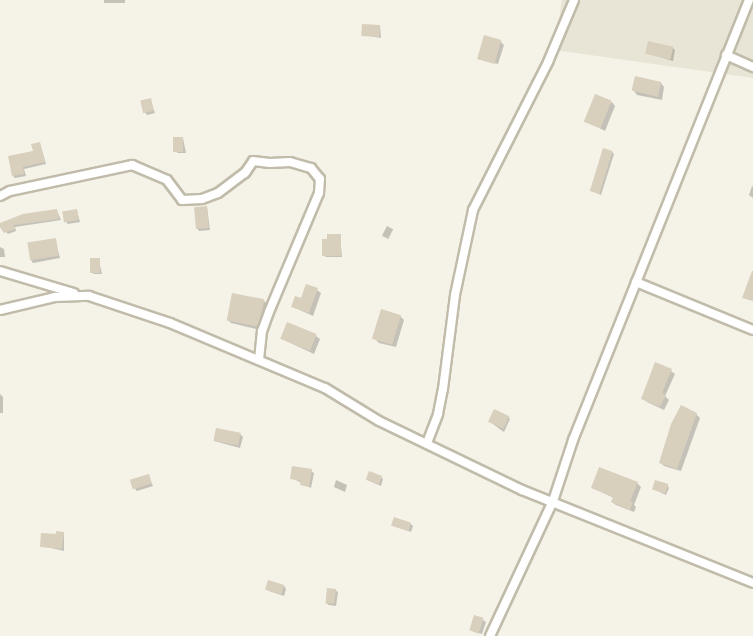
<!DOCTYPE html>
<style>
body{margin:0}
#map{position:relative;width:753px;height:636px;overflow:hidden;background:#f5f2e8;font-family:"PT Sans",sans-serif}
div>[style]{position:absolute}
.residential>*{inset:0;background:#e9e5d6}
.shadow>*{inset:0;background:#0003;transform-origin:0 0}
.building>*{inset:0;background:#d8cfbd;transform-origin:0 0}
.roads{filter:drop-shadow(2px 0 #c1bbaa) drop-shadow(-2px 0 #c1bbaa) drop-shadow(0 2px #c1bbaa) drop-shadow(0 -2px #c1bbaa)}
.street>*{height:8px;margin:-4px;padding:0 4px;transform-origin:4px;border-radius:4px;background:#fff}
span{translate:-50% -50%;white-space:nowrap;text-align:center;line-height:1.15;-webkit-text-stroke:5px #fff;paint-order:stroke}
</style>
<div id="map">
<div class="residential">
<i style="clip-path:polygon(562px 0,753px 0,753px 78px,554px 50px)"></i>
</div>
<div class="shadow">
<i style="left:104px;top:0;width:21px;height:3px"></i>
<i style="clip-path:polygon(380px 26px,381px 38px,363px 35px)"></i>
<i style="clip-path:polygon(500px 41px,504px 45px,498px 64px,478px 59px)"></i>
<i style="clip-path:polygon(673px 48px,675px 50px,673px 61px,647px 53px)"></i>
<i style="clip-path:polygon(636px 78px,661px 83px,664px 87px,662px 100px,637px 95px,634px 91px)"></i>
<i style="clip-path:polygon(150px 100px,155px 113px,147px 115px,145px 112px)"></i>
<i style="clip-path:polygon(612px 102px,615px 106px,605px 131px,586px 121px)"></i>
<i style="clip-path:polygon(183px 138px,186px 153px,178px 153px,175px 151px)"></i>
<i style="clip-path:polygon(40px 144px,46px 164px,24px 169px,26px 176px,15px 178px,13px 176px)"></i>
<i style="clip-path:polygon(612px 152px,614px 154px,601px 195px,590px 190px)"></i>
<i style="clip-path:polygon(752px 186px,753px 187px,753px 198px,749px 195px)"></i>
<i style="clip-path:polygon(207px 207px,210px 230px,199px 231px,197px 228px)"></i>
<i style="clip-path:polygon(57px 211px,61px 220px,15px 227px,16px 231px,8px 234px,0 224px)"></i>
<i style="clip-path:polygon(77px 211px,80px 222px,68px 224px,66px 222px)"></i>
<i style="left:387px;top:226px;width:7px;height:11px;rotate:27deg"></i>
<i style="clip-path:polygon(340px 235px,342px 257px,326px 257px,323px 255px)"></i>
<i style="clip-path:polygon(55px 240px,60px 258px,33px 263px,31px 260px)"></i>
<i style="clip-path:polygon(0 247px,4px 249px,5px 257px,0 257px)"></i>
<i style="clip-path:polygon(99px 260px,102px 274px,94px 274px,91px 272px)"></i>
<i style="clip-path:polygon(317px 290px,321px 293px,313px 316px,293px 307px)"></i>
<i style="clip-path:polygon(263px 300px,267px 304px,260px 330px,231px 323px,227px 319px)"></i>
<i style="clip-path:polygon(400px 316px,404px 320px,396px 347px,379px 343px,375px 339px)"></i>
<i style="clip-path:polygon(316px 336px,320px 339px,314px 354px,282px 339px)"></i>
<i style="clip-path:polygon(671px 371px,675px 374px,665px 396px,669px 400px,664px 410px,647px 402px,643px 398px)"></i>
<i style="clip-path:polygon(0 394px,3px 397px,3px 413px,0 413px)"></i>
<i style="clip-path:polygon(696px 414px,700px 418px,681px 471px,664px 466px,661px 463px)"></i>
<i style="clip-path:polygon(508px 417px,510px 419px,504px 432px,490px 422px)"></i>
<i style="clip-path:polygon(240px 434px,243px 437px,240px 448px,214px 441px)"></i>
<i style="clip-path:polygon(311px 471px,314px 473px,311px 488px,292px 478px)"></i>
<i style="clip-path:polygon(148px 476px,153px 486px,137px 491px,135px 489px)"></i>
<i style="clip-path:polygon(381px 477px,383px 479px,381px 486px,367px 480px)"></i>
<i style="clip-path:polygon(336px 480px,347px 485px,345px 492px,334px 487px)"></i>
<i style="clip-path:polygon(637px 483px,641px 487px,634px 505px,636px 507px,634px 512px,616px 505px,612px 502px,614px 498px,593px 488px)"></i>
<i style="clip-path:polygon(667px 485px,669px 488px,666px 495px,653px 489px)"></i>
<i style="clip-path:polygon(411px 524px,413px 526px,411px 532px,393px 525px)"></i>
<i style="clip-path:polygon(64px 533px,64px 551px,42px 546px,43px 535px)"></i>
<i style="clip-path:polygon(269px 582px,284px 586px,286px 589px,284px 596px,269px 591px,267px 589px)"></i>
<i style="clip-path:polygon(335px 590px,338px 592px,336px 606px,329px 605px,326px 603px)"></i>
<i style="clip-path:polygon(483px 620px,486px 622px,482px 634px,474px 632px,472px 629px)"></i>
</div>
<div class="building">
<i style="left:362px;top:24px;width:18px;height:12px;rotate:3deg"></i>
<i style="left:484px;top:35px;width:18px;height:25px;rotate:16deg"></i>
<i style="left:648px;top:41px;width:26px;height:13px;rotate:13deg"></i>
<i style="left:635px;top:76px;width:27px;height:15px;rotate:13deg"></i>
<i style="left:595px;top:94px;width:18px;height:30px;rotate:22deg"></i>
<i style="left:151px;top:98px;width:13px;height:11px;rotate:77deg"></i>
<i style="left:173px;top:137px;width:10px;height:15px"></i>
<i style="clip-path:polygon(40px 142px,45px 162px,23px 167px,24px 174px,12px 176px,8px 156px,33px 151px,31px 144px)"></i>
<i style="left:603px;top:148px;width:10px;height:45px;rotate:17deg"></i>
<i style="left:207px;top:206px;width:22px;height:13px;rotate:85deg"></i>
<i style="clip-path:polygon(57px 209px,59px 219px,14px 225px,15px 229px,4px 233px,0 227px,0 223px,23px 214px)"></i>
<i style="left:77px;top:209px;width:11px;height:15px;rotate:80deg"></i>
<i style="clip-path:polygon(327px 234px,341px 234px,341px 256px,322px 256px,322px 239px,327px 239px)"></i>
<i style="left:56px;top:238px;width:18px;height:29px;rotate:81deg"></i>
<i style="left:90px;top:258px;width:10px;height:15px"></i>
<i style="clip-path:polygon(752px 271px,753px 271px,753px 301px,742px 298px)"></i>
<i style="clip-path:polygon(306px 284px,318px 288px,309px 313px,291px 307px,295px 296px,301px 298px)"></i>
<i style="left:232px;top:293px;width:33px;height:28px;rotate:11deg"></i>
<i style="left:381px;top:309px;width:21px;height:31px;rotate:17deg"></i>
<i style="left:287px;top:322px;width:32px;height:18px;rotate:22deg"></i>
<i style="clip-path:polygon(655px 362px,672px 369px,662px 393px,666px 395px,660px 407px,641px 399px)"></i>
<i style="clip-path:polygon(681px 405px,697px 413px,677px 469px,659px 463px,671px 424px)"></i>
<i style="left:494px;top:409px;width:17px;height:14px;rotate:25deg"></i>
<i style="left:216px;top:428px;width:25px;height:13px;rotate:11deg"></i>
<i style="clip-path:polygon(292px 466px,312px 469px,309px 487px,300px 485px,301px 481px,290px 479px)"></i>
<i style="clip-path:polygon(599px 467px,638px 482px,630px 501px,633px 502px,630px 510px,611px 502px,613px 497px,591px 488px)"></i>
<i style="left:369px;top:471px;width:14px;height:9px;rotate:21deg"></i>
<i style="left:149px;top:474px;width:10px;height:20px;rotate:73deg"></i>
<i style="left:655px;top:480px;width:14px;height:10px;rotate:17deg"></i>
<i style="left:394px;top:517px;width:18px;height:9px;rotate:19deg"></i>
<i style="clip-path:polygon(56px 531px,64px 532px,62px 549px,40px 547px,41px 533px,56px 534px)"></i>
<i style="left:268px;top:580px;width:17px;height:10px;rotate:17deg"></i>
<i style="left:327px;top:588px;width:9px;height:15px;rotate:6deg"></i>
<i style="left:474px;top:615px;width:10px;height:16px;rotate:17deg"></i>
</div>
<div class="roads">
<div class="street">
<i style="left:726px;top:55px;width:30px;rotate:24deg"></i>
<i style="left:0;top:196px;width:11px;rotate:-27deg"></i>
<i style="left:10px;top:191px;width:125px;rotate:-12deg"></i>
<i style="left:132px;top:165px;width:38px;rotate:23deg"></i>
<i style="left:167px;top:180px;width:25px;rotate:53deg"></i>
<i style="left:182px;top:200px;width:20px;rotate:-3deg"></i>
<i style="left:202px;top:199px;width:17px;rotate:-21deg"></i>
<i style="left:218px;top:193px;width:34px;rotate:-37deg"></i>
<i style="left:245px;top:173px;width:14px;rotate:-56deg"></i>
<i style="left:253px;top:161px;width:17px;rotate:7deg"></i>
<i style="left:270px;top:163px;width:20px;rotate:-3deg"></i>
<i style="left:290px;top:162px;width:22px;rotate:16deg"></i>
<i style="left:311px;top:168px;width:14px;rotate:51deg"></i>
<i style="left:320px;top:179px;width:14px;rotate:94deg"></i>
<i style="left:319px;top:193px;width:129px;rotate:112.8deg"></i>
<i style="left:269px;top:312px;width:20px;rotate:110deg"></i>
<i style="left:262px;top:331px;width:29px;rotate:96deg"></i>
<i style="left:0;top:271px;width:77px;rotate:16.6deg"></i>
<i style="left:636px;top:282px;width:126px;rotate:22.3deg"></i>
<i style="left:0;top:310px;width:57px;rotate:-13.3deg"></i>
<i style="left:55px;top:297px;width:34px;rotate:-2deg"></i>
<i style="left:89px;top:296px;width:85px;rotate:18.4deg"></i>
<i style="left:170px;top:323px;width:168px;rotate:22.8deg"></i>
<i style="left:325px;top:388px;width:63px;rotate:31.4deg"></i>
<i style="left:379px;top:421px;width:159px;rotate:25.8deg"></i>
<i style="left:522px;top:490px;width:249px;rotate:21.9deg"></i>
<i style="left:427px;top:443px;width:31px;rotate:-69deg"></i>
<i style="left:438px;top:414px;width:25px;rotate:-79deg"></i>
<i style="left:443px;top:389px;width:95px;rotate:-82.7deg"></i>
<i style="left:455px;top:295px;width:87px;rotate:-78deg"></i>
<i style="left:473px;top:210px;width:166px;rotate:-63.1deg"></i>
<i style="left:548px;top:62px;width:67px;rotate:-67.2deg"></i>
<i style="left:490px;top:636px;width:149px;rotate:-65deg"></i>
<i style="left:553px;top:501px;width:64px;rotate:-71.8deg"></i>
<i style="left:573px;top:440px;width:474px;rotate:-68.2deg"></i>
</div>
</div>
</div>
